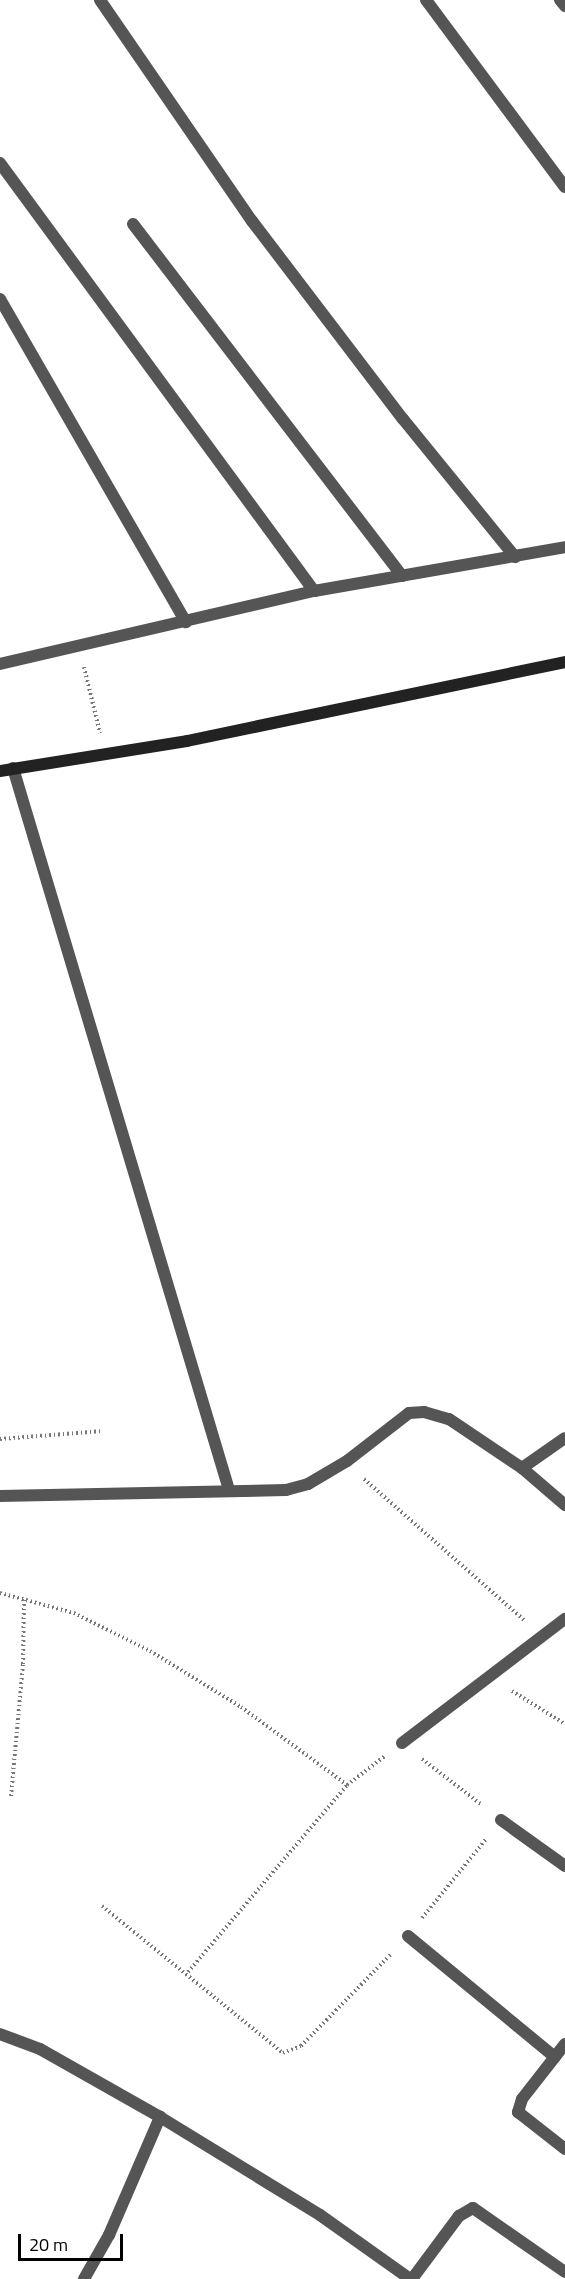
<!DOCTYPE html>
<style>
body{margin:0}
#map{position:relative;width:565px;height:2279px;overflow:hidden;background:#fff;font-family:"Titillium Web",sans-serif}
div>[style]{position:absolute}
.path>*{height:4px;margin-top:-2px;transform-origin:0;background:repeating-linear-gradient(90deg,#777 0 1.5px,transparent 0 4.5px)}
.street>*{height:12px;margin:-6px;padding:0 6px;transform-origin:6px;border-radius:6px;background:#555}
.secondary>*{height:12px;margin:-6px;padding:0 6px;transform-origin:6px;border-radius:6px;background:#222}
span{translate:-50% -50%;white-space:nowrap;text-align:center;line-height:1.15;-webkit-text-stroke:4.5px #fff;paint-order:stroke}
.scale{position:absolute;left:18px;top:2234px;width:105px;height:27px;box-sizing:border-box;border:3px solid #000;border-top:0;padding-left:8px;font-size:18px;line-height:21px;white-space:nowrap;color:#000;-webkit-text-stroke:4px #fff;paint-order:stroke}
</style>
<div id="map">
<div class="path">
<i style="left:84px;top:667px;width:68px;rotate:76.4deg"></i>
<i style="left:0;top:1439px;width:103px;rotate:-4.4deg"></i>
<i style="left:364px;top:1479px;width:215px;rotate:41.4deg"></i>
<i style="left:0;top:1593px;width:77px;rotate:15.1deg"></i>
<i style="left:74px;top:1613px;width:85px;rotate:26.6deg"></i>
<i style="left:150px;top:1651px;width:107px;rotate:31.6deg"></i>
<i style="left:241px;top:1707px;width:132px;rotate:36.3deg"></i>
<i style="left:512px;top:1691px;width:62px;rotate:31.9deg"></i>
<i style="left:422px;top:1759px;width:76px;rotate:37.5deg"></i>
<i style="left:11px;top:1796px;width:133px;rotate:-84.8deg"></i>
<i style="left:23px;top:1664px;width:67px;rotate:-89.1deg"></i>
<i style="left:102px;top:1906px;width:233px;rotate:39.1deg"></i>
<i style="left:283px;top:2053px;width:19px;rotate:-21deg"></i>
<i style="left:301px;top:2046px;width:130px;rotate:-45.6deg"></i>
<i style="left:422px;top:1918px;width:103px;rotate:-50.9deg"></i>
<i style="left:188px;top:1972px;width:245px;rotate:-49.6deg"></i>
<i style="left:347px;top:1785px;width:48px;rotate:-37.3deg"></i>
</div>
<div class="street">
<i style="left:100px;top:0;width:268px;rotate:55.5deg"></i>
<i style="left:252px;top:221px;width:249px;rotate:52.7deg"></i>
<i style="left:403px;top:419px;width:178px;rotate:50.9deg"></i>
<i style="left:426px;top:0;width:233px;rotate:53.4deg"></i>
<i style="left:560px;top:0;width:8px;rotate:50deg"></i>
<i style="left:0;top:163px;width:531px;rotate:53.73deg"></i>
<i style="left:133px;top:224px;width:443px;rotate:52.6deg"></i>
<i style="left:0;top:299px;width:373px;rotate:60.1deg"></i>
<i style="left:0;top:664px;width:322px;rotate:-13.1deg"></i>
<i style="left:314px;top:591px;width:255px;rotate:-9.9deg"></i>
<i style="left:13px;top:768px;width:754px;rotate:73.34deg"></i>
<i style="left:522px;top:1468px;width:52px;rotate:-34.9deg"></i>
<i style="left:0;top:1496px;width:286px;rotate:-1.2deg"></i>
<i style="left:286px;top:1490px;width:23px;rotate:-15deg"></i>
<i style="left:308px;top:1484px;width:45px;rotate:-30.5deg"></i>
<i style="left:347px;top:1461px;width:78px;rotate:-37.7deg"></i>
<i style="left:409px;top:1413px;width:15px;rotate:-4deg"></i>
<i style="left:424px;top:1412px;width:26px;rotate:16deg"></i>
<i style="left:449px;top:1419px;width:88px;rotate:33.9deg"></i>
<i style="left:522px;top:1468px;width:57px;rotate:40.7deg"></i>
<i style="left:402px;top:1743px;width:205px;rotate:-37.3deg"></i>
<i style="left:501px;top:1820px;width:79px;rotate:35.7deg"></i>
<i style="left:408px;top:1936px;width:190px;rotate:39.5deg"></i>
<i style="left:0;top:2034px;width:43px;rotate:20.6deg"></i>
<i style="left:40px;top:2049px;width:138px;rotate:29.5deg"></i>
<i style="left:160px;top:2117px;width:188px;rotate:31.5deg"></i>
<i style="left:320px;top:2215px;width:110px;rotate:35.4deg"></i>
<i style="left:565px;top:2044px;width:70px;rotate:128deg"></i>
<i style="left:522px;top:2099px;width:14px;rotate:107deg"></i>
<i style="left:518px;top:2112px;width:60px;rotate:38.2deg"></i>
<i style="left:84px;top:2279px;width:51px;rotate:-60.4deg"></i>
<i style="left:109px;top:2235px;width:129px;rotate:-66.6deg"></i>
<i style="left:412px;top:2279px;width:79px;rotate:-53.3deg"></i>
<i style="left:459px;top:2216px;width:16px;rotate:-30deg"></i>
<i style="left:473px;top:2208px;width:112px;rotate:34.8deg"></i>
</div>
<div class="secondary">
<i style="left:0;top:771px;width:189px;rotate:-9.1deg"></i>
<i style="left:187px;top:741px;width:386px;rotate:-11.8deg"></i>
</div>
<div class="scale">20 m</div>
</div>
